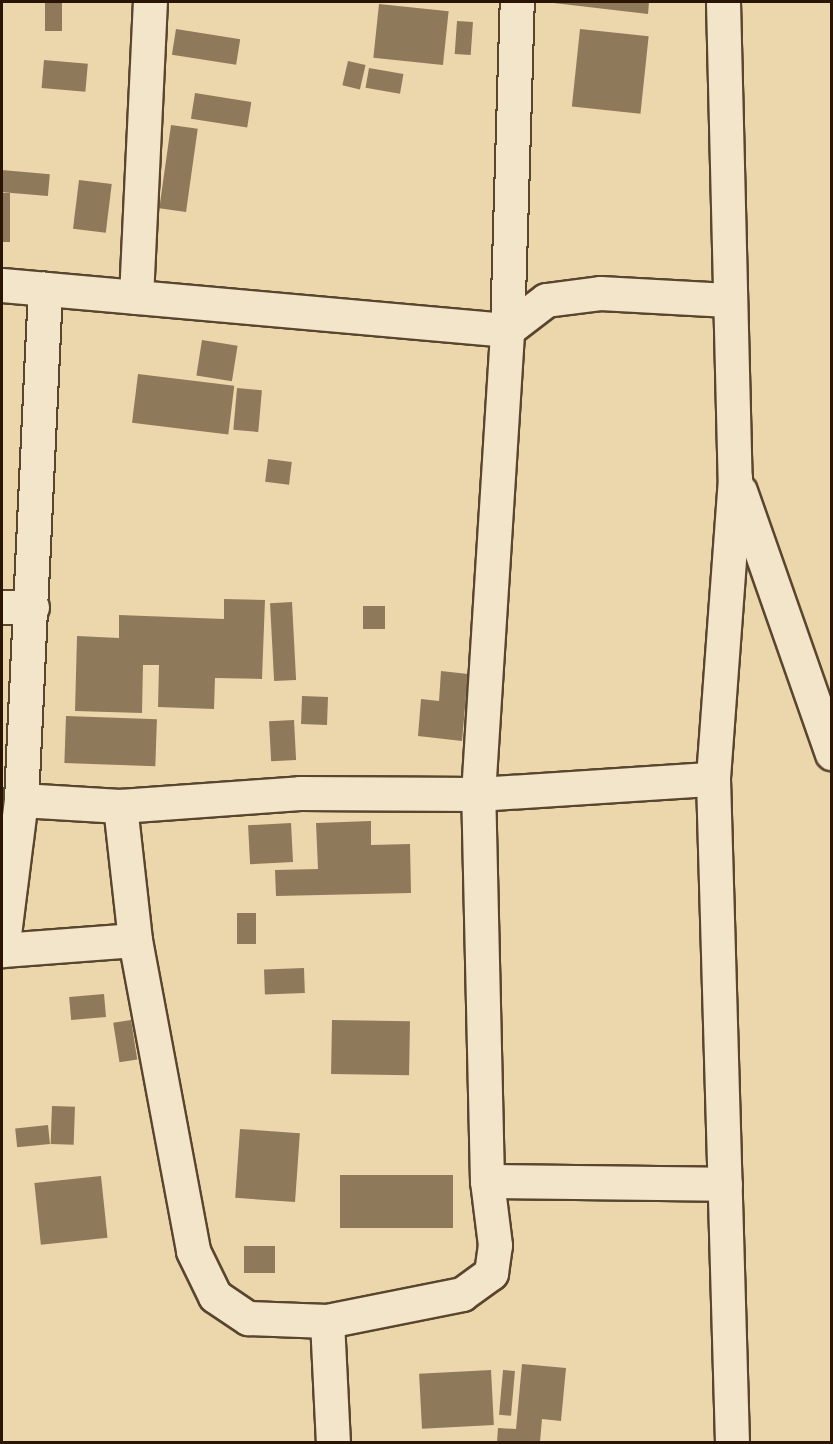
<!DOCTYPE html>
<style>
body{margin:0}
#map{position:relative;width:833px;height:1444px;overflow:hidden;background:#ecd7ad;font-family:Alegreya,serif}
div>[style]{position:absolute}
.building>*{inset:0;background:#8f795b;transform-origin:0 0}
.roads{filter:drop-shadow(2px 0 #5a452e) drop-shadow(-2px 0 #5a452e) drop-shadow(0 2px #5a452e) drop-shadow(0 -2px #5a452e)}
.street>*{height:33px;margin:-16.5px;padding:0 16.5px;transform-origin:16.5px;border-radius:16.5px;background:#f3e5ca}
span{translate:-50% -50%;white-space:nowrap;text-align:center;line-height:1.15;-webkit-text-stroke:6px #f3e5ca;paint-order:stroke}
.frame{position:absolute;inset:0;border:3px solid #2a1403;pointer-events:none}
</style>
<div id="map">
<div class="building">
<i style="left:45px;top:2px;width:17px;height:29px"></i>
<i style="clip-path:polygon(545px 2px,649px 2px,648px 14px)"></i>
<i style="left:379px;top:4px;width:70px;height:54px;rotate:6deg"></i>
<i style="left:457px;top:21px;width:16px;height:33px;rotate:4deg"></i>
<i style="left:176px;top:29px;width:65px;height:26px;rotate:9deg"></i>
<i style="left:580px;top:29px;width:69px;height:78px;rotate:6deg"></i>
<i style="left:44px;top:60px;width:44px;height:28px;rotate:5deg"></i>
<i style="left:348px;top:61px;width:18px;height:25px;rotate:13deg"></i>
<i style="left:369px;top:68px;width:35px;height:20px;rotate:10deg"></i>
<i style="left:195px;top:93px;width:57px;height:26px;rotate:9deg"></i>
<i style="left:171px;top:125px;width:27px;height:84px;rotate:8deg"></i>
<i style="left:2px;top:170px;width:48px;height:22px;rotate:5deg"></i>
<i style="left:79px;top:180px;width:33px;height:49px;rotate:7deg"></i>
<i style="left:2px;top:193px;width:8px;height:49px"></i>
<i style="left:202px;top:340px;width:36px;height:36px;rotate:9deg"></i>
<i style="left:138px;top:374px;width:97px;height:49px;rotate:7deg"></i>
<i style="left:237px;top:388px;width:25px;height:42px;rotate:5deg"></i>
<i style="left:268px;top:459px;width:24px;height:23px;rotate:7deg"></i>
<i style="clip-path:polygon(224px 599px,265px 600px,262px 679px,215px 678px,214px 709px,158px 707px,159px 665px,143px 665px,142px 713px,75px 711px,77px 636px,119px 638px,119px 615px,224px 619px)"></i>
<i style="left:292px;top:602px;width:78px;height:22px;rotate:87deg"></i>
<i style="left:363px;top:606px;width:22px;height:23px"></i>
<i style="clip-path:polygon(441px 671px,468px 674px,462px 741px,418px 736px,421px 699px,439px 701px)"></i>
<i style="left:302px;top:696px;width:26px;height:28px;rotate:2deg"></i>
<i style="left:66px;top:716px;width:91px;height:47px;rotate:2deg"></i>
<i style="left:294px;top:720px;width:40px;height:25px;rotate:87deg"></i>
<i style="clip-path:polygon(371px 821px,371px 845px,410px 844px,411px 893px,276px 896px,275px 870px,318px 869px,316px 823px)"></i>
<i style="left:291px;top:823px;width:39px;height:43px;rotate:87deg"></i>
<i style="left:237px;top:913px;width:19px;height:31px"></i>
<i style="left:304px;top:968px;width:25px;height:40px;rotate:88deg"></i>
<i style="left:104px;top:994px;width:23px;height:35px;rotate:85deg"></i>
<i style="left:131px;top:1020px;width:40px;height:18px;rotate:81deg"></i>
<i style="left:332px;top:1020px;width:78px;height:54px;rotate:1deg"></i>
<i style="left:52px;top:1106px;width:23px;height:38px;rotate:2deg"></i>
<i style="left:48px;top:1125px;width:19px;height:33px;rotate:84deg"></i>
<i style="left:240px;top:1129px;width:60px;height:69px;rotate:4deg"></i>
<i style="left:453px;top:1175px;width:53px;height:113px;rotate:90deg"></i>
<i style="left:101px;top:1176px;width:62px;height:67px;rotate:84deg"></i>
<i style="left:244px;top:1246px;width:31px;height:27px"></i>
<i style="clip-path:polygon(522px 1364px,566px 1368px,561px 1421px,542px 1419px,540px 1442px,497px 1442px,498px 1428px,516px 1429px)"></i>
<i style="left:491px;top:1370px;width:55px;height:72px;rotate:87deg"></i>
<i style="left:503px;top:1370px;width:12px;height:45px;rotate:5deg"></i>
</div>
<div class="roads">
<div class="street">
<i style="left:723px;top:2px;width:476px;rotate:88.6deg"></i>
<i style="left:735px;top:478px;width:302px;rotate:94.2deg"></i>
<i style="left:713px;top:779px;width:663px;rotate:88.36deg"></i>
<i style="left:2px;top:285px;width:507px;rotate:5.09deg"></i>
<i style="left:507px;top:330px;width:49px;rotate:-37.6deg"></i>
<i style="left:546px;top:300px;width:54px;rotate:-7.4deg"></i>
<i style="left:600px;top:293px;width:128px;rotate:3.1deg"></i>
<i style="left:136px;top:297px;width:295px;rotate:-87.3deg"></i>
<i style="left:740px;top:491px;width:278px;rotate:70.7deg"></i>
<i style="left:2px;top:607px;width:30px"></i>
<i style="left:21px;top:800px;width:99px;rotate:3.5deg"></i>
<i style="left:120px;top:806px;width:180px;rotate:-4.1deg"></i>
<i style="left:300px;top:793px;width:178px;rotate:0.3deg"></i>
<i style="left:478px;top:794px;width:235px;rotate:-3.7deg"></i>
<i style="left:120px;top:806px;width:135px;rotate:83.6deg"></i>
<i style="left:135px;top:940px;width:316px;rotate:79.4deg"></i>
<i style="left:193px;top:1251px;width:50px;rotate:63.9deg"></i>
<i style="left:215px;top:1296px;width:40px;rotate:34deg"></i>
<i style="left:248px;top:1318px;width:79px;rotate:2.2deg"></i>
<i style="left:327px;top:1321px;width:138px;rotate:-11.3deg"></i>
<i style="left:462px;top:1294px;width:36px;rotate:-36deg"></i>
<i style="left:491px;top:1273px;width:28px;rotate:-82deg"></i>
<i style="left:495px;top:1245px;width:64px;rotate:-97.1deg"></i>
<i style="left:487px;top:1181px;width:387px;rotate:-91.3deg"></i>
<i style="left:478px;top:794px;width:465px;rotate:-86.4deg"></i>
<i style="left:507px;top:330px;width:328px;rotate:-88.3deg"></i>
<i style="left:2px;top:950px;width:151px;rotate:-82.8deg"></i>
<i style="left:21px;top:800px;width:512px;rotate:-87.31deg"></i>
<i style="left:2px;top:950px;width:133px;rotate:-4.3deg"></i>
<i style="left:487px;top:1181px;width:238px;rotate:0.7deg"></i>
<i style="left:327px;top:1321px;width:121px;rotate:87.2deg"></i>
</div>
</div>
<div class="frame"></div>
</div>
